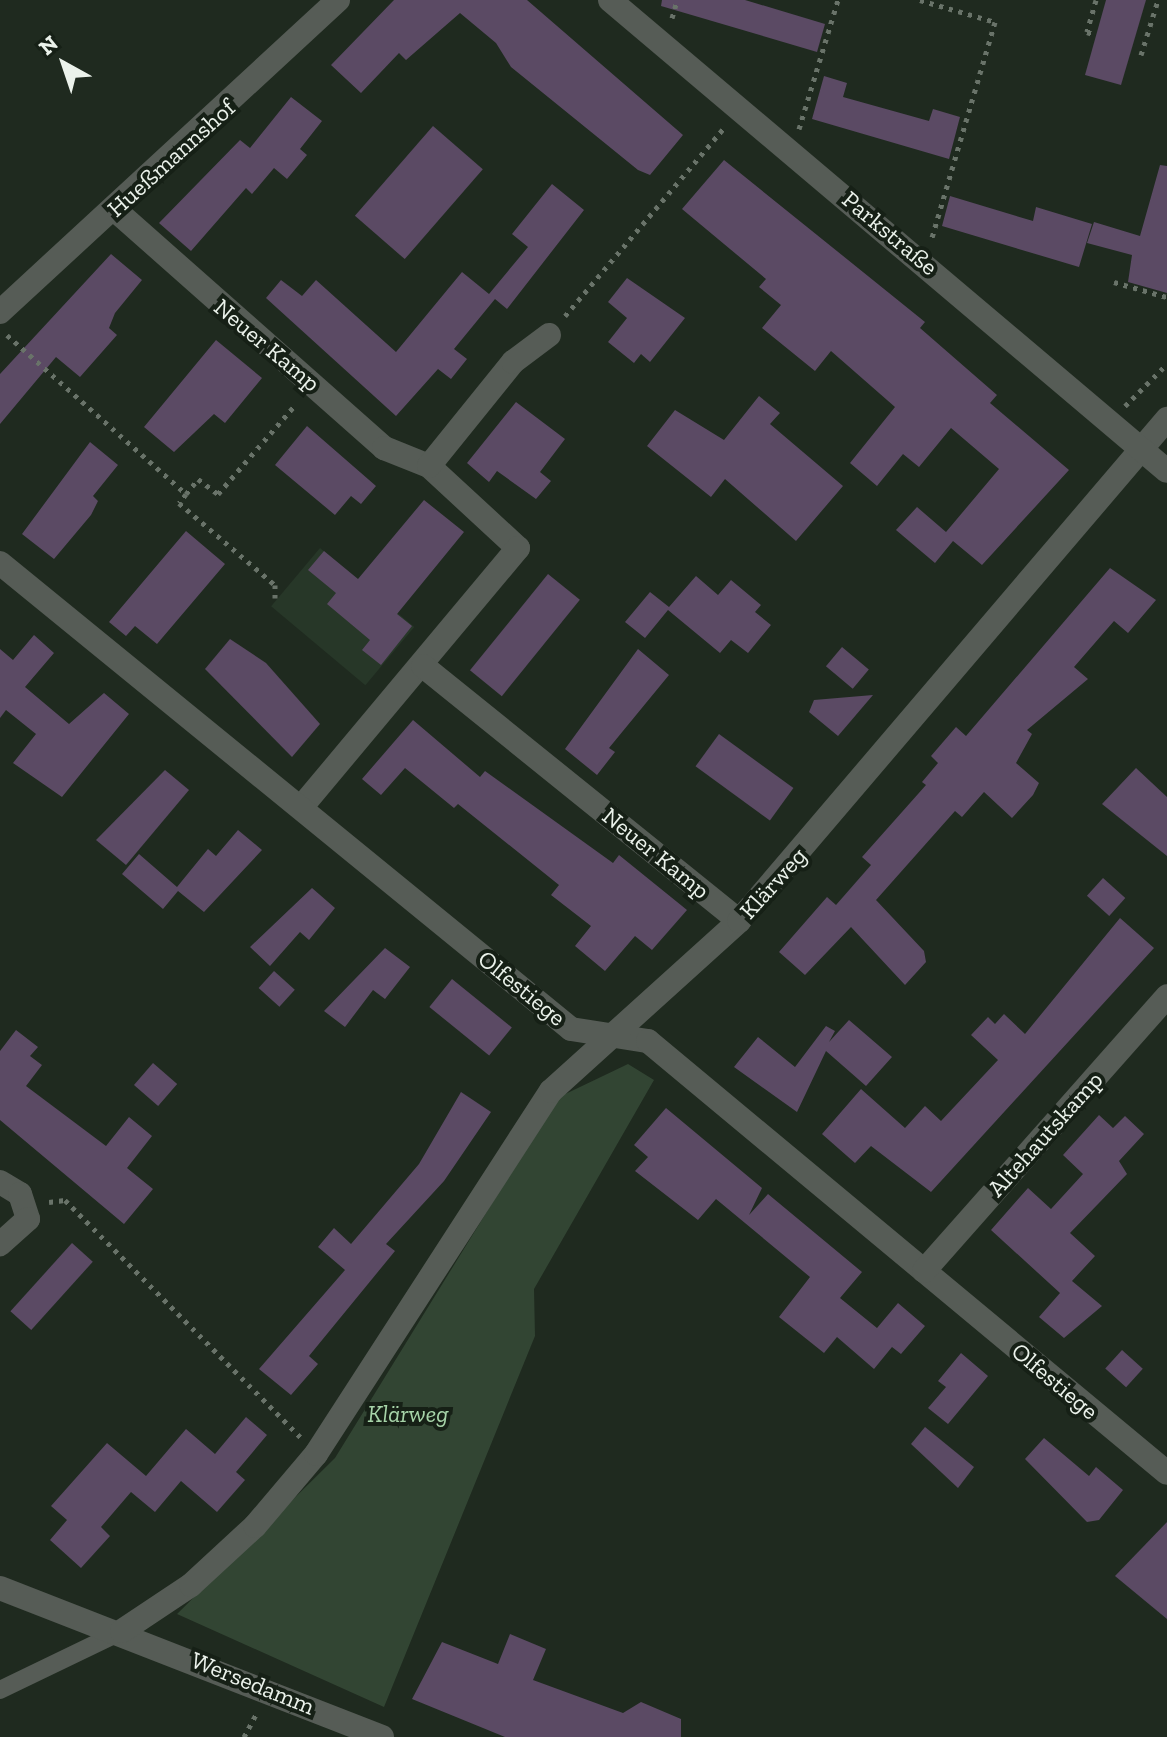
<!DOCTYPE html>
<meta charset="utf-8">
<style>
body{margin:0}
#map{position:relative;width:1167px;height:1737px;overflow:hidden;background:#1f2a1f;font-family:"Zilla Slab",serif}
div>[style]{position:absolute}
.built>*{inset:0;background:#273728;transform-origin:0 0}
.green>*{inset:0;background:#324533}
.building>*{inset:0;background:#5b4a64;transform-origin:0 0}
.path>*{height:5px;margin-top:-2.5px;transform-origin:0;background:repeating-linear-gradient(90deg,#697369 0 4px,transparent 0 10px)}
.service>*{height:18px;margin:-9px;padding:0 9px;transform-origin:9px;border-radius:9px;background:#565c56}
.minor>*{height:24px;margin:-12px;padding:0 12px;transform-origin:12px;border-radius:12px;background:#565c56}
.tertiary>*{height:24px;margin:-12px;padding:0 12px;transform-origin:12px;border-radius:12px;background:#565c56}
span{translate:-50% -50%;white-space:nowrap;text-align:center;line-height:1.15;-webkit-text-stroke:8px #162016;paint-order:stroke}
.street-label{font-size:24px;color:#ebf2eb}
.park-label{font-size:24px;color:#a7d4a9;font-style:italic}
.north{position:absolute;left:24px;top:24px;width:80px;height:80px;-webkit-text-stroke:6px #162016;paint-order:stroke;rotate:320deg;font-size:22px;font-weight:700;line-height:32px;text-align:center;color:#ebf2eb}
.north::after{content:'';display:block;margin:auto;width:28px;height:36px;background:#ebf2eb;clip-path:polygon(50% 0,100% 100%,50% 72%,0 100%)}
</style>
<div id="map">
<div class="built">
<i style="left:320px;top:548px;width:123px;height:76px;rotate:40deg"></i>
</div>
<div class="green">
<i style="clip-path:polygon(628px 1064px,654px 1080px,534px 1289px,535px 1336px,384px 1707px,177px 1614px,335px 1458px,557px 1098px)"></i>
</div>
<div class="building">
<i style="clip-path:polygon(394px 0,527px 0,683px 135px,650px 175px,638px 170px,511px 67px,496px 43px,460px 13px,406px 60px,399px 53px,361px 93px,331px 65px)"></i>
<i style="clip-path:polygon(662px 0,745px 0,825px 24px,817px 52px,661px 6px)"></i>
<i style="clip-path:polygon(1106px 0,1146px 0,1121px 85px,1085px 75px)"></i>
<i style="clip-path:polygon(824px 76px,847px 83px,843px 97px,929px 121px,933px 109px,960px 117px,949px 159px,812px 119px)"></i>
<i style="clip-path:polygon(291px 97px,322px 121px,300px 149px,307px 155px,287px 179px,274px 168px,252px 194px,246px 188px,191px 251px,159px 223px,240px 140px,250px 148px)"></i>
<i style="left:433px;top:126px;width:66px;height:119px;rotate:41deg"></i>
<i style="clip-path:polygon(724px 160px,925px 322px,920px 328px,997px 395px,990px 403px,1069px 470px,982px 565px,953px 541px,935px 563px,896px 530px,917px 507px,946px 532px,999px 469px,951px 428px,919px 467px,903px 454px,877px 486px,850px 463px,895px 407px,831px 351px,815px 371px,762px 328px,781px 305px,759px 287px,766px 279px,682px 209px)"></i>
<i style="clip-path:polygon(1160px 165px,1167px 166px,1167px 293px,1128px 282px,1132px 255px,1087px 243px,1094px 222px,1140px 236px)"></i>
<i style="clip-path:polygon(552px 184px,584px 210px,507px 309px,495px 299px,454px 349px,467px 359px,451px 379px,438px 369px,396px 416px,266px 298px,281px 280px,302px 296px,316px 280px,396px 352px,462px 272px,489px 294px,528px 247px,512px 234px)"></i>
<i style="clip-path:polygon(950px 196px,1033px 221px,1036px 207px,1092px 224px,1079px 267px,942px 226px)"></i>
<i style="clip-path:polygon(111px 254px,142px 280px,115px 313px,109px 328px,117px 335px,80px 377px,56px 357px,0 424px,0 374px)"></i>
<i style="clip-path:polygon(627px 278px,685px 318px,650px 362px,641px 354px,634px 363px,608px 342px,627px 318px,608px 302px)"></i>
<i style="clip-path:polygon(216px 340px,262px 378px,225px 423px,214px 414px,174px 452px,144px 427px)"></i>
<i style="clip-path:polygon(759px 396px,780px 413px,770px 424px,843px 486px,796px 541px,725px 479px,711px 497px,647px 446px,675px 410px,724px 440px)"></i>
<i style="clip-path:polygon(516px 402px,565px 439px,540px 472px,551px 481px,536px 499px,497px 471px,489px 482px,467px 463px)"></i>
<i style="clip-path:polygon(307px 426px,376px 486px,361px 504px,351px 496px,335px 515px,275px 465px)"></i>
<i style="clip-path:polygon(90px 442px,118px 465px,93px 496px,98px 501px,91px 515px,54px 559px,22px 534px)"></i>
<i style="clip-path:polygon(424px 500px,464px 532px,397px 614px,412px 626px,381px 665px,362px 650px,370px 640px,327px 604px,336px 593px,308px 570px,324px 551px,358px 579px)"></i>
<i style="clip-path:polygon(186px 531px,225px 564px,157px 644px,135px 626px,126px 636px,109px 622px)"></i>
<i style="clip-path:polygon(1110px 568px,1156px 600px,1128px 633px,1114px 621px,1074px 667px,1088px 679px,1027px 730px,1032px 734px,1016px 763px,1039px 783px,1033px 795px,1012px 818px,984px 792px,962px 817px,955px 811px,876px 900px,924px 951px,926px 962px,905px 985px,851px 927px,805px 975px,779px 952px,827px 897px,836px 905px,871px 865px,862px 857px,926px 785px,922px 782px,938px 763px,931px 756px,956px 727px,966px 736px)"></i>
<i style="left:548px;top:574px;width:41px;height:124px;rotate:39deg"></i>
<i style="clip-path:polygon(696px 576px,718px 595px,731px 580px,761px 605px,755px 612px,771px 625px,748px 653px,731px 640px,720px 653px,668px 610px,645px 638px,625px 622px,650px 592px,669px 607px)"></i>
<i style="clip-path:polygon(34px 635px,54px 653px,25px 687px,69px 724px,104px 693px,129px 714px,62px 797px,13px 763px,36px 734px,6px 710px,0 718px,0 649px,13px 660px)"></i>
<i style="clip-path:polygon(230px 639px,266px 663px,320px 724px,292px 757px,205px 669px)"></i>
<i style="left:842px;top:647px;width:35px;height:25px;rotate:40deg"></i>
<i style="clip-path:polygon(638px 649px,669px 675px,609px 748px,615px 752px,597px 775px,565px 749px)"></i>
<i style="clip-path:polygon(873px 695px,838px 736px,809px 712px,814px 700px)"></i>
<i style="clip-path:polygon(413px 720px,480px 777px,485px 771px,613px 863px,619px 855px,687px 910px,652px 950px,635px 936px,605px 971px,575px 946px,591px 926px,551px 895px,559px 885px,458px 804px,454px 808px,405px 768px,381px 795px,362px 779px)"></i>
<i style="left:719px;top:734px;width:92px;height:40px;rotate:36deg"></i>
<i style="clip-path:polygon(1136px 768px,1167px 797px,1167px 856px,1102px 804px)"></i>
<i style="clip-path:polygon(165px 770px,189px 790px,126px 865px,96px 840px)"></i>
<i style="clip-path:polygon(238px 830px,262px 850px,204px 912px,178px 891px,163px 909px,122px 874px,139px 854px,177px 887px,208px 849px,216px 856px)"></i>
<i style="left:1103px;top:878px;width:30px;height:24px;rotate:42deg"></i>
<i style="clip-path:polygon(312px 888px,335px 908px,309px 940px,300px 932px,270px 966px,250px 947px)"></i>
<i style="clip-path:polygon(1120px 918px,1154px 948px,931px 1192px,871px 1146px,855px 1163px,822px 1134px,861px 1089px,905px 1128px,925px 1106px,941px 1121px,998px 1060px,971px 1035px,988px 1017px,995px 1024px,1004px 1014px,1025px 1034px)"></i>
<i style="clip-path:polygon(385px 948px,410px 967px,385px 999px,373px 990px,345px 1027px,324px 1011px)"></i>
<i style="left:274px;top:971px;width:28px;height:23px;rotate:42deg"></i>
<i style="left:452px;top:979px;width:77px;height:36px;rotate:39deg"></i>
<i style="clip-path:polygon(849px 1020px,892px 1057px,866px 1086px,826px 1051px,797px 1112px,734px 1067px,758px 1037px,795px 1067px,826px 1026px,835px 1031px,829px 1042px)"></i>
<i style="clip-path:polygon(16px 1030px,38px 1047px,30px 1056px,42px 1065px,26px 1086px,106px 1146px,129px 1117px,152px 1136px,127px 1168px,153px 1189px,124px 1224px,0 1120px,0 1051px)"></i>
<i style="left:153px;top:1063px;width:32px;height:29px;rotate:41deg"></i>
<i style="clip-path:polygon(461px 1092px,491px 1112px,444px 1181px,386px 1244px,395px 1251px,309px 1356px,318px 1364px,291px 1395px,259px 1369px,345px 1270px,318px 1247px,334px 1228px,351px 1244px,419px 1164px)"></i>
<i style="clip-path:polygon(666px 1108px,762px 1188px,749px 1215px,768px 1194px,862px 1272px,840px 1298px,877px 1328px,898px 1303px,925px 1326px,901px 1354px,892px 1347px,874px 1369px,837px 1337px,824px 1353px,779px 1317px,810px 1277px,716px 1199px,698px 1220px,635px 1171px,648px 1157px,634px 1145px)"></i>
<i style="clip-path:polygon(1099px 1115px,1113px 1128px,1125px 1116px,1144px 1134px,1119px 1161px,1127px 1174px,1070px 1233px,1095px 1256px,1072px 1281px,1102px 1306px,1064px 1338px,1039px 1317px,1060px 1293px,991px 1230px,1028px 1188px,1051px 1209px,1083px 1174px,1063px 1155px)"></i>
<i style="left:72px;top:1243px;width:28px;height:92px;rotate:42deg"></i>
<i style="left:1122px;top:1350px;width:28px;height:25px;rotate:42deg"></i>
<i style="clip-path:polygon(961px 1353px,988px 1376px,948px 1424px,928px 1408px,946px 1387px,938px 1381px)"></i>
<i style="clip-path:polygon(246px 1417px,267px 1435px,236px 1472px,245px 1480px,217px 1512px,181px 1481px,155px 1512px,131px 1492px,101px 1527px,110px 1536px,81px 1568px,50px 1540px,67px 1520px,51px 1506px,107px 1443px,146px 1476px,186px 1429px,215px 1454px)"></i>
<i style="clip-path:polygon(925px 1427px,974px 1467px,958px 1488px,911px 1444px)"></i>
<i style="clip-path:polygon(1044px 1438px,1089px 1476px,1096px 1467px,1123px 1490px,1099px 1520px,1087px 1522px,1025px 1459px)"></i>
<i style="clip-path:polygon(1167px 1522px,1167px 1619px,1115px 1576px)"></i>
<i style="clip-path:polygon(510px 1634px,546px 1649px,533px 1680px,623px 1713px,641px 1702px,681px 1719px,681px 1737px,505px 1737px,412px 1699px,442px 1642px,498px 1664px)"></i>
</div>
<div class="path">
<i style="left:920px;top:0;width:78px;rotate:16.3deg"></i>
<i style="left:995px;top:22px;width:225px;rotate:106.3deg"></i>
<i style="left:1096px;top:0;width:33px;rotate:106deg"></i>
<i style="left:1087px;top:32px;width:9px;rotate:18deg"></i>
<i style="left:672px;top:18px;width:19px;rotate:-74deg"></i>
<i style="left:1141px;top:55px;width:58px;rotate:-72.8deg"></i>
<i style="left:799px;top:129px;width:135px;rotate:-73.2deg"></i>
<i style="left:1114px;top:282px;width:55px;rotate:15.8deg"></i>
<i style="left:565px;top:316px;width:246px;rotate:-49.8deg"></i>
<i style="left:7px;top:335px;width:239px;rotate:41.6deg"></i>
<i style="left:186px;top:494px;width:11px;rotate:128deg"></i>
<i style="left:179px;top:503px;width:126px;rotate:40.5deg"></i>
<i style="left:275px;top:585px;width:13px;rotate:90deg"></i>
<i style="left:1125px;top:406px;width:59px;rotate:-45deg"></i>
<i style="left:186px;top:494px;width:19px;rotate:-51deg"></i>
<i style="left:198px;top:479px;width:25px;rotate:37deg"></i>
<i style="left:218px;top:494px;width:119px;rotate:-49.1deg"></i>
<i style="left:49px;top:1202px;width:16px;rotate:-7deg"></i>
<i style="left:65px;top:1200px;width:334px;rotate:45.2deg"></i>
<i style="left:244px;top:1737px;width:27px;rotate:-62deg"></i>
</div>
<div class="service">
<i style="left:0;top:1690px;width:136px;rotate:-25.8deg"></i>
</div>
<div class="minor">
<i style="left:114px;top:209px;width:361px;rotate:41.5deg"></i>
<i style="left:384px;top:448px;width:48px;rotate:21.8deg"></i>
<i style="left:429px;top:466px;width:121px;rotate:42.7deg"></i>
<i style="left:518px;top:548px;width:336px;rotate:129.9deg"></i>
<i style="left:0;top:312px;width:460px;rotate:-42.7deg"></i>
<i style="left:429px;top:466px;width:134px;rotate:-51.1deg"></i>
<i style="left:513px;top:362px;width:45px;rotate:-36.9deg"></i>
<i style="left:0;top:563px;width:737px;rotate:39.22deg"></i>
<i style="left:571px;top:1029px;width:78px;rotate:8.9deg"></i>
<i style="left:648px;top:1041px;width:675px;rotate:39.77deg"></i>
<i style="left:423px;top:666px;width:406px;rotate:38.9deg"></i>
<i style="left:0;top:1182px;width:23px;rotate:31deg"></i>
<i style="left:20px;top:1194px;width:26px;rotate:72deg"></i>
<i style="left:28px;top:1219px;width:38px;rotate:138deg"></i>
<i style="left:924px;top:1271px;width:367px;rotate:-48.5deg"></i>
<i style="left:0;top:1588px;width:410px;rotate:21.3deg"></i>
<i style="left:122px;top:1631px;width:83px;rotate:-33.7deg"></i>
<i style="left:191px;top:1585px;width:87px;rotate:-42.7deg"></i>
<i style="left:255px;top:1526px;width:94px;rotate:-49.7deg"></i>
<i style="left:316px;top:1454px;width:432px;rotate:-57.1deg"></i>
<i style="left:551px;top:1091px;width:253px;rotate:-42.1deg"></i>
<i style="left:739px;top:921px;width:660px;rotate:-49.55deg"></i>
</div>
<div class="tertiary">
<i style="left:610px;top:0;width:729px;rotate:40.22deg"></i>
</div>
<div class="street-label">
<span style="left:171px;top:158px;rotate:-42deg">Hueßmannshof</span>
<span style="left:890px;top:233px;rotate:40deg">Parkstraße</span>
<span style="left:267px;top:345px;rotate:40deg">Neuer Kamp</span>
<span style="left:656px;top:853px;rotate:39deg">Neuer Kamp</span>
<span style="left:773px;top:883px;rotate:-48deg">Klärweg</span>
<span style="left:522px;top:988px;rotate:39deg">Olfestiege</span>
<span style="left:1045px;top:1134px;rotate:-48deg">Altehautskamp</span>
<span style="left:1055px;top:1381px;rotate:40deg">Olfestiege</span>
<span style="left:253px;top:1683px;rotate:22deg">Wersedamm</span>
</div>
<div class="park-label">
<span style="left:408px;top:1414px">Klärweg</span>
</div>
<div class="north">N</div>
</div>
